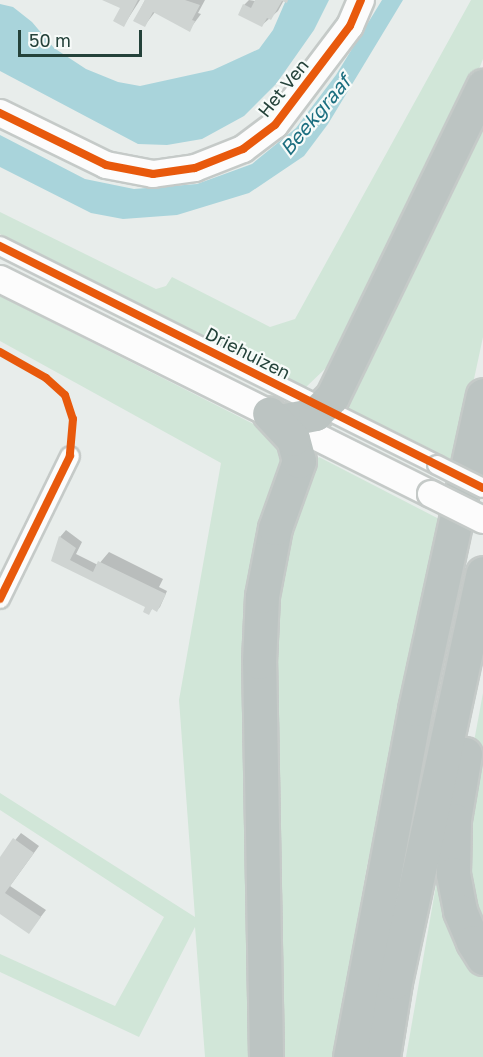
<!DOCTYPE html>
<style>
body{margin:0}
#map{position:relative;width:483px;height:1057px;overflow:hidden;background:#e8edeb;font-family:"Golos Text",sans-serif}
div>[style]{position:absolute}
.green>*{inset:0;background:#d1e6d8}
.water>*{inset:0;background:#a9d4db}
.shadow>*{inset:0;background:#0003}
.building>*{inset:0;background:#cfd4d2}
.roads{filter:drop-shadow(2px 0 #c5cac8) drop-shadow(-2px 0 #c5cac8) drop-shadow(0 2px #c5cac8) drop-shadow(0 -2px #c5cac8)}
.street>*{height:18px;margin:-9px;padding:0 9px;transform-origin:9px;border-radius:9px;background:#fcfcfc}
.secondary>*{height:26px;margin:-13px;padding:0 13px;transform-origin:13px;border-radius:13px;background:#fcfcfc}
.highway>*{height:33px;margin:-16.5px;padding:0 16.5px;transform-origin:16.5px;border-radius:16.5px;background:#bcc4c2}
.bridges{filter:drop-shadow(2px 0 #c5cac8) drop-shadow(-2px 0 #c5cac8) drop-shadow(0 2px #c5cac8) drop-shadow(0 -2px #c5cac8)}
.street-bridge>*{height:18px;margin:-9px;padding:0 9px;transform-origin:9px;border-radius:9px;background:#fcfcfc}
.secondary-bridge>*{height:26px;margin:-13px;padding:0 13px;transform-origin:13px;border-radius:13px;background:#fcfcfc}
.cycleway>*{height:8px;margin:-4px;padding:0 4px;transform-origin:4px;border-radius:4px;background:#e8590c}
span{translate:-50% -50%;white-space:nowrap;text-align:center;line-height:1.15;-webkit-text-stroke:4.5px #f7fbf9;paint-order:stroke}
.street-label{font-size:18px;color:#24423a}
.water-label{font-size:20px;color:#1c6f80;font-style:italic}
.scale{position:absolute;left:18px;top:30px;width:124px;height:27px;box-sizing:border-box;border:3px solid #24423a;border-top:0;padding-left:8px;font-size:18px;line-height:21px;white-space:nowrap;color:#24423a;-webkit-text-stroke:4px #f7fbf9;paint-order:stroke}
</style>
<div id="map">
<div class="green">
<i style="clip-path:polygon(471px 0,483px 0,483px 59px,476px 77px,327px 367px,305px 388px,0 234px,0 212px,156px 289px,166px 286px,172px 277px,270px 327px,295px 319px)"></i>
<i style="clip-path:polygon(483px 103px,483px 337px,456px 463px,337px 404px)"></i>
<i style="clip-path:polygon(0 296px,283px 439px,256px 1057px,205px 1057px,195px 927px,139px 1037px,0 972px,0 954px,115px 1006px,164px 917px,0 810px,0 793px,195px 917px,179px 700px,221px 463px,0 341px)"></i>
<i style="clip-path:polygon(319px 457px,443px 521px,367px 866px,333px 1057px,280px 1057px,268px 612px,308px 469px)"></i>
<i style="clip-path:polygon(483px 693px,483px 944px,468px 907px,470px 763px)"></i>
<i style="clip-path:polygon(446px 828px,483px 968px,483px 1057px,406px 1057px)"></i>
</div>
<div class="water">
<i style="clip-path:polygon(286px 0,329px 0,314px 30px,276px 84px,244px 116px,202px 139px,167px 145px,138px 144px,0 71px,0 4px,13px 7px,32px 22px,54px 48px,86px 69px,118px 82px,140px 86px,213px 70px,259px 49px,273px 30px)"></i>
<i style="clip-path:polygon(382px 0,403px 0,328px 124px,304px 156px,249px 193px,177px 215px,123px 219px,91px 213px,0 167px,0 135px,85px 179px,134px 189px,197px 184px,252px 164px,296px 128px,336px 75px)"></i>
</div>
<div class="shadow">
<i style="clip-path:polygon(106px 0,140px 0,124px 25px,122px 7px)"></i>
<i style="clip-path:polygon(145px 0,205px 0,198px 13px,201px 14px,189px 30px,155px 12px,145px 25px,135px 20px)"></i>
<i style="clip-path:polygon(249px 0,255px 1px,284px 0,278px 11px,262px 25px,244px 5px)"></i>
<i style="clip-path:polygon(66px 530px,82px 542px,76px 554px,98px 565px,109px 552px,163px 579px,159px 587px,167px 591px,160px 607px,157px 610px,153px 608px,148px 613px,147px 606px,52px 560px,60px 537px)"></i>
<i style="clip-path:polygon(21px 833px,39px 846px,10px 886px,46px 910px,29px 932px,0 912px,0 859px)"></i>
</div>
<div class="building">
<i style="clip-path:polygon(102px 0,138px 0,124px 27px,113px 21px,120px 8px)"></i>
<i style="clip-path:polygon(145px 0,185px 0,200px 5px,192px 20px,195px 21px,190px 32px,153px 12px,145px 27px,133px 21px)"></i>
<i style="clip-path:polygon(255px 0,288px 0,287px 3px,282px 1px,271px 20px,267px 18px,262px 27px,238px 15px,243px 4px,251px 8px)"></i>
<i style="clip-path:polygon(59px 536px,76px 548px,70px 560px,93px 572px,98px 561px,166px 594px,157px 612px,152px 609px,149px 615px,143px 612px,145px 607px,51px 561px)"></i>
<i style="clip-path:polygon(13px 838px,34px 853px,5px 893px,41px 917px,29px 934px,0 914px,0 857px)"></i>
</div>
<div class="roads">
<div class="street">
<i style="left:0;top:246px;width:489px;rotate:26.6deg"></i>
<i style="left:0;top:599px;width:159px;rotate:-63.9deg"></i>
</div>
<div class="secondary">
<i style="left:0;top:113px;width:118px;rotate:26.1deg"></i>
<i style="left:106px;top:165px;width:48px;rotate:10.8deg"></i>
<i style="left:153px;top:174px;width:42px;rotate:-8.1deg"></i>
<i style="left:195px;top:168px;width:52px;rotate:-21.6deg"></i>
<i style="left:243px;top:149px;width:40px;rotate:-37deg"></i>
<i style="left:275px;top:125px;width:124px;rotate:-52.9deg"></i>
<i style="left:350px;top:26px;width:28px;rotate:-67deg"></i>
<i style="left:0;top:279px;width:482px;rotate:26.5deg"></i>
</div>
<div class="highway">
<i style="left:285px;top:420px;width:31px;rotate:-11deg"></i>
<i style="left:315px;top:414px;width:24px;rotate:-45deg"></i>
<i style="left:332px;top:397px;width:346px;rotate:-64.1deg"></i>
<i style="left:465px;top:754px;width:67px;rotate:99.5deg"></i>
<i style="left:454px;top:820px;width:54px;rotate:91.1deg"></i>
<i style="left:453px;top:874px;width:38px;rotate:79deg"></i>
<i style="left:460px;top:911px;width:34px;rotate:67deg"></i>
<i style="left:473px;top:942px;width:19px;rotate:58deg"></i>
<i style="left:266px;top:1057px;width:395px;rotate:-91deg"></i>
<i style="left:259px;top:662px;width:66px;rotate:-87.4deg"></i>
<i style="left:262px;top:596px;width:69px;rotate:-79.2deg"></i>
<i style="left:275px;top:528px;width:71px;rotate:-70.3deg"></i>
<i style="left:299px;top:461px;width:23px;rotate:-105deg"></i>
<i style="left:293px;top:439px;width:35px;rotate:-133deg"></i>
<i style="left:350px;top:1057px;width:354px;rotate:-79.4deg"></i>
<i style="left:415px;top:709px;width:321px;rotate:-77.8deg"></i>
<i style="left:383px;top:1057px;width:76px;rotate:-80.9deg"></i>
<i style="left:395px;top:982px;width:418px;rotate:-77.9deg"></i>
</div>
</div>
<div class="bridges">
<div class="street-bridge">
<i style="left:437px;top:465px;width:51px;rotate:26.6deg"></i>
</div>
<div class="secondary-bridge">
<i style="left:431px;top:494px;width:58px;rotate:26.6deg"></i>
</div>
</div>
<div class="cycleway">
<i style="left:0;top:113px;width:118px;rotate:26.1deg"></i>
<i style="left:106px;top:165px;width:48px;rotate:10.8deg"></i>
<i style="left:153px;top:174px;width:42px;rotate:-8.1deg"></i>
<i style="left:195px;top:168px;width:52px;rotate:-21.6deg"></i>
<i style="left:243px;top:149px;width:40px;rotate:-37deg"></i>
<i style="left:275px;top:125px;width:124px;rotate:-52.9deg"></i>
<i style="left:350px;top:26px;width:28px;rotate:-67deg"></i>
<i style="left:0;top:246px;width:540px;rotate:26.61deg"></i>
<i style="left:0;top:352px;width:53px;rotate:29.5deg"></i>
<i style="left:46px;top:378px;width:25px;rotate:42deg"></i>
<i style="left:65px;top:395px;width:25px;rotate:72deg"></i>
<i style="left:73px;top:419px;width:37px;rotate:95deg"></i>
<i style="left:70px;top:456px;width:159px;rotate:116.1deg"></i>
</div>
<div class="street-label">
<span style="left:283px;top:88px;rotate:-51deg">Het Ven</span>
<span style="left:248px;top:353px;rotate:27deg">Driehuizen</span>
</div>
<div class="water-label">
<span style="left:315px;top:115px;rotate:-50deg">Beekgraaf</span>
</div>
<div class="scale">50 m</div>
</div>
